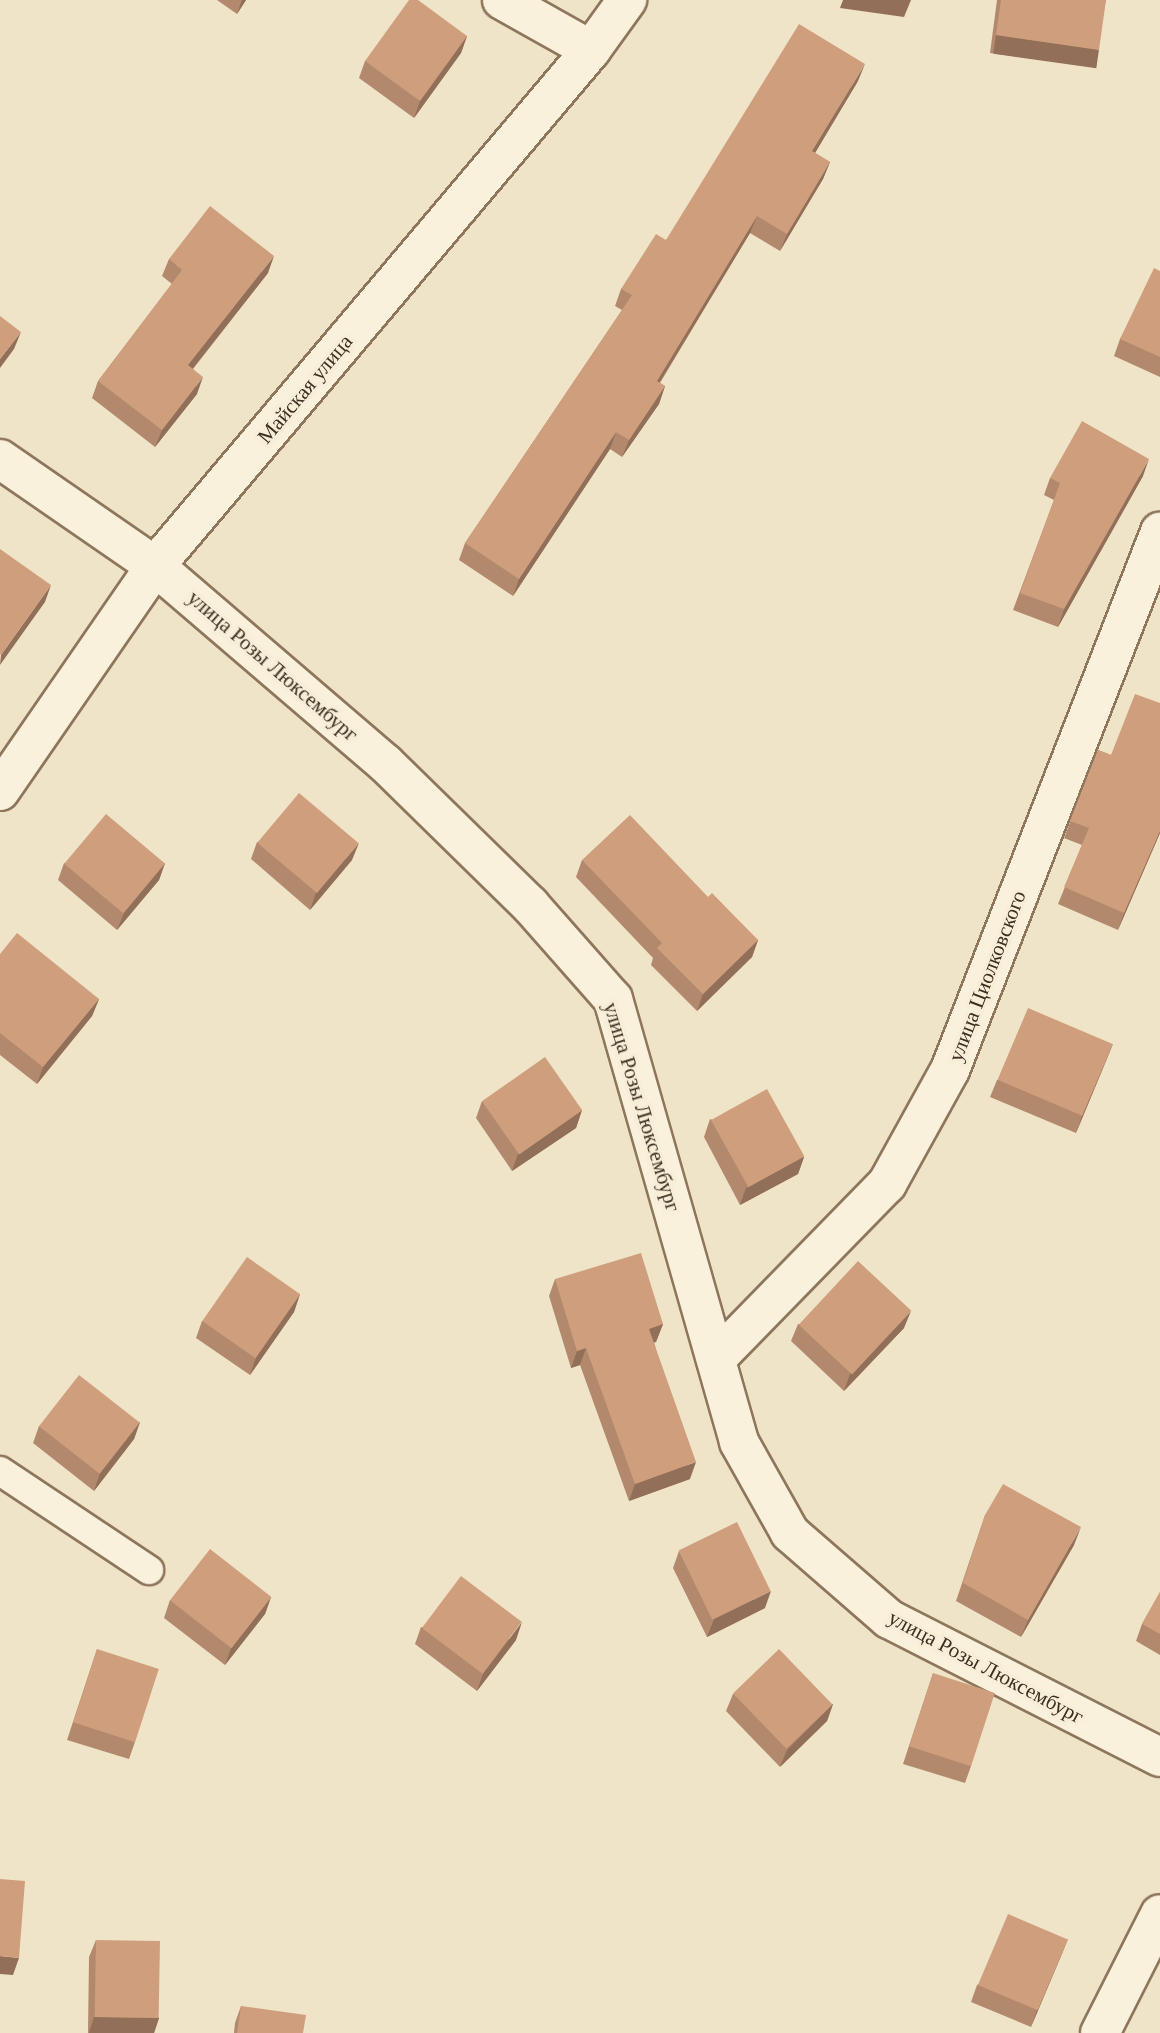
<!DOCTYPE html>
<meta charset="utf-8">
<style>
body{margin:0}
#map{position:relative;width:1160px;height:2033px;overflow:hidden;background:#f0e4c8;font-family:Georgia,serif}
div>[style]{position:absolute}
.roads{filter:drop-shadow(2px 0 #8d765c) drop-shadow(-2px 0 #8d765c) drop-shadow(0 2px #8d765c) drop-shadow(0 -2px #8d765c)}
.lane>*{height:28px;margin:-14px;padding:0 14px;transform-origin:14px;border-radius:14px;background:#faf1dc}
.street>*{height:38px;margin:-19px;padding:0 19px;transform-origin:19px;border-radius:19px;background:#faf1dc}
.wall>*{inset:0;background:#b2896c}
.shaded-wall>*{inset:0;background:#916f58;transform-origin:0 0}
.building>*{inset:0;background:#cf9f7d;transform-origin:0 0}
span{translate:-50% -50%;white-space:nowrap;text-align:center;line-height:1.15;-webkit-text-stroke:7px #f7eed8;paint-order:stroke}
.street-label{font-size:21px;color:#3d2e20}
</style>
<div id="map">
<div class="roads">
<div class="lane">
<i style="left:0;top:1471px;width:179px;rotate:33.6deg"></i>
</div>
<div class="street">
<i style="left:502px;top:0;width:102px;rotate:29.3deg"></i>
<i style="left:0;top:459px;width:188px;rotate:34.6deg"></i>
<i style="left:155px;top:566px;width:304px;rotate:40.6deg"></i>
<i style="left:386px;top:764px;width:202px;rotate:44.4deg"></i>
<i style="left:530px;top:905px;width:125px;rotate:48.6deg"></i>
<i style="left:613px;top:999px;width:461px;rotate:74.1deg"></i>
<i style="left:739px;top:1442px;width:104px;rotate:60.7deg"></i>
<i style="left:790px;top:1533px;width:131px;rotate:41deg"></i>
<i style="left:889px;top:1619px;width:304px;rotate:27deg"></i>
<i style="left:0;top:791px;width:273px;rotate:-55.4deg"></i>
<i style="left:155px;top:566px;width:676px;rotate:-49.8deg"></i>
<i style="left:591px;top:50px;width:62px;rotate:-54.2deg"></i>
<i style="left:716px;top:1359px;width:245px;rotate:-45.7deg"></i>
<i style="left:887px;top:1184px;width:130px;rotate:-61.1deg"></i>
<i style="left:950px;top:1070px;width:578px;rotate:-68.68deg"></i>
<i style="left:1100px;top:2033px;width:133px;rotate:-63.2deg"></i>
</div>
</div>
<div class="wall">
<i style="clip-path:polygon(217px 0,246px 0,237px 14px)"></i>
<i style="clip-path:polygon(997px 0,1106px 0,1093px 67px,990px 53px)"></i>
<i style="clip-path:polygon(467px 36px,461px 53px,414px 118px,359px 78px,365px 61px)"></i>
<i style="clip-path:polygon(858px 81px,815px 153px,830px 162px,823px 179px,780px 251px,750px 233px,660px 383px,665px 386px,659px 404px,622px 457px,610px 449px,513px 596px,459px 560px,465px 543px,622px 310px,615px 306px,621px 289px,666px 240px)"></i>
<i style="clip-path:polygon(169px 259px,268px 273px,193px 369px,197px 394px,155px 447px,92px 398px,98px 381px,172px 284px,162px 276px)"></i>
<i style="clip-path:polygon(1160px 271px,1160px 377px,1114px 356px,1120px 339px)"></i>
<i style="clip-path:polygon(1143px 476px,1058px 627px,1013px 610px,1054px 500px,1044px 495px,1050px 478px)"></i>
<i style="clip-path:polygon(1160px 703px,1160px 833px,1118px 930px,1058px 904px,1082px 845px,1064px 838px,1098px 750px,1111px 755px)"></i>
<i style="clip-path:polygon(257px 842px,352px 860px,310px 910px,251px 859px)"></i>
<i style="clip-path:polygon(582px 860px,708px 897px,758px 940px,752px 957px,697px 1011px,651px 965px,653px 958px,576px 877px)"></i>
<i style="clip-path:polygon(64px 863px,165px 863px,159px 880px,117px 930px,58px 880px)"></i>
<i style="clip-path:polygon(0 954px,99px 999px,92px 1016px,37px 1084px,0 1055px)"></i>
<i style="clip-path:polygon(1113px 1044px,1076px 1133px,990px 1097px,997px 1080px)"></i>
<i style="clip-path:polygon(482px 1101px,582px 1110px,576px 1128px,512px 1171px,476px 1118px)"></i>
<i style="clip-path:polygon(710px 1119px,804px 1157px,798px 1174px,740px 1205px,704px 1137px)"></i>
<i style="clip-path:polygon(555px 1279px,663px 1324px,656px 1342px,654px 1342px,690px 1479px,629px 1501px,580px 1365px,571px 1368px,549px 1296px)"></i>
<i style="clip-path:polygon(300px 1294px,294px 1312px,250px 1375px,196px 1338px,202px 1321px)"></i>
<i style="clip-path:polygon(798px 1324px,904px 1328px,844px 1391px,791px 1341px)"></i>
<i style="clip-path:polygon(140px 1422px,134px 1439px,94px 1491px,33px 1443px,39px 1426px)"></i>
<i style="clip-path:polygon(985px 1515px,1074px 1545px,1021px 1637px,956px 1601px)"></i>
<i style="clip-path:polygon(679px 1551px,765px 1608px,707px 1637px,673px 1568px)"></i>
<i style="clip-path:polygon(1160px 1592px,1160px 1655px,1136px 1641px,1142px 1624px)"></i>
<i style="clip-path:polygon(271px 1597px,265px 1614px,225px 1665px,164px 1618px,170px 1600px)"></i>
<i style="clip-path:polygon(421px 1627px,516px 1640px,477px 1691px,415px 1644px)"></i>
<i style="clip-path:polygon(97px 1649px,135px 1742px,129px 1759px,67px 1740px)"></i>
<i style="clip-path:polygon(933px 1673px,971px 1766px,965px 1783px,903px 1764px)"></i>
<i style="clip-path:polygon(733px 1694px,833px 1704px,827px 1721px,780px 1767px,726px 1711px)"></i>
<i style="clip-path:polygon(1068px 1939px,1031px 2027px,971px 2002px,977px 1985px)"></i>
<i style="clip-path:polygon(96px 1940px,159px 2018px,154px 2033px,88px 2033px,89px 1957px)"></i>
<i style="clip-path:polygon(241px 2006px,303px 2033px,234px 2033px,235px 2023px)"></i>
</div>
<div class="shaded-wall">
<i style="clip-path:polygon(242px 0,246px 0,237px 14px)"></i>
<i style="clip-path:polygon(843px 0,911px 0,904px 17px,840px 8px)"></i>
<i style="left:996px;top:35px;width:104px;height:19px;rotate:8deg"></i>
<i style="clip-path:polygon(467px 36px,461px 53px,414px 118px,420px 101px)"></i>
<i style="clip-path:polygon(865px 64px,858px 81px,806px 168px,812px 151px)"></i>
<i style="clip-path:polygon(830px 162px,823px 179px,780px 251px,787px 234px)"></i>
<i style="clip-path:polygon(757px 216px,750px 233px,650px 398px,657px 381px)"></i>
<i style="clip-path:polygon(274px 256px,268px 273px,182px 382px,188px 365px)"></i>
<i style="clip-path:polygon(21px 332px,14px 349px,0 368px,0 359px)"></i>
<i style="clip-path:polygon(203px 377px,197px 394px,155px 447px,162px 430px)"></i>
<i style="clip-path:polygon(665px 386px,659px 404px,622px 457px,629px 440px)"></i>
<i style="clip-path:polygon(616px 432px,610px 449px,513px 596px,519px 579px)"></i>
<i style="clip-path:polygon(1149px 459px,1143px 476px,1058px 627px,1064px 609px)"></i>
<i style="clip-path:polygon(51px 585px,45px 602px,0 665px,1px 655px)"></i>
<i style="clip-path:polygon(1160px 831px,1160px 833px,1118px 930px,1124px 913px)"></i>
<i style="clip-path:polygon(359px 843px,352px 860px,310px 910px,316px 893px)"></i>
<i style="clip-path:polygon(165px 863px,159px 880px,117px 930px,124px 913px)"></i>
<i style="clip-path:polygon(758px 940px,752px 957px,697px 1011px,703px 994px)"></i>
<i style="clip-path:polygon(99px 999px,92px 1016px,37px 1084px,43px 1067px)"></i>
<i style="clip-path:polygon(1113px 1044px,1106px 1061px,1076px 1133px,1082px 1116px)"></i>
<i style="clip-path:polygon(582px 1110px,576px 1128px,512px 1171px,518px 1154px)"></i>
<i style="clip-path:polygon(804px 1157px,798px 1174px,740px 1205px,746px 1188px)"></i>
<i style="clip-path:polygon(300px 1294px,294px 1312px,250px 1375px,256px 1357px)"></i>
<i style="clip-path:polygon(911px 1311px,904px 1328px,844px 1391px,850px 1374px)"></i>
<i style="clip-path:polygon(663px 1324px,656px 1342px,643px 1346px,649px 1329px)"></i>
<i style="clip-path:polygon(586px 1348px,580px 1365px,571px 1368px,577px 1351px)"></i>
<i style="clip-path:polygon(140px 1422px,134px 1439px,94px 1491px,100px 1473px)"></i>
<i style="clip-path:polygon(696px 1462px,690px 1479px,629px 1501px,635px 1484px)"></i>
<i style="clip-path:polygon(1081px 1527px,1074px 1545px,1021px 1637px,1028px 1620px)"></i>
<i style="clip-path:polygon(771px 1591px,765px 1608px,707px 1637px,714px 1619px)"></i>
<i style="clip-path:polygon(271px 1597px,265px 1614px,225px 1665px,231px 1648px)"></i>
<i style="clip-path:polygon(522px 1622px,516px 1640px,477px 1691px,483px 1674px)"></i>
<i style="clip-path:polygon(833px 1704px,827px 1721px,780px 1767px,787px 1750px)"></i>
<i style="clip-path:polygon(1068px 1939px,1061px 1956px,1031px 2027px,1037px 2010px)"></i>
<i style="clip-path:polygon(0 1956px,19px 1958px,13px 1975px,0 1974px)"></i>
<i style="clip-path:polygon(94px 2017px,159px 2018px,154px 2033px,89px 2033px)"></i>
</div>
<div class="building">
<i style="clip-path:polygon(409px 0,418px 0,467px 36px,420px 101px,365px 61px)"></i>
<i style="clip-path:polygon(1001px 0,1106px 0,1099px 50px,996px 35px)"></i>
<i style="clip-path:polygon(799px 24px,865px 64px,812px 151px,830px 162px,787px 234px,757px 216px,657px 381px,665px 386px,629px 440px,616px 432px,519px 579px,465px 543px,632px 295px,621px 289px,656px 234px,666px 240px)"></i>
<i style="clip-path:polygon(210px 206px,274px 256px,188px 365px,203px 377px,162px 430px,98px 381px,182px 270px,169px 259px)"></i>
<i style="clip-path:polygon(1154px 268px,1160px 271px,1160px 357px,1120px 339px)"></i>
<i style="clip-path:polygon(0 316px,21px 332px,0 359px)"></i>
<i style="clip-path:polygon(1082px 421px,1149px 459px,1064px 609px,1020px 593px,1060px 483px,1050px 478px)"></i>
<i style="clip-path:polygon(0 549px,51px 585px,1px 655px,0 654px)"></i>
<i style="clip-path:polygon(1135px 694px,1160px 703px,1160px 831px,1124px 913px,1064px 887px,1089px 828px,1070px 821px,1098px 750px,1111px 755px)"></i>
<i style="left:299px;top:793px;width:78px;height:65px;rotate:40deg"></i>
<i style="left:106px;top:814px;width:77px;height:65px;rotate:40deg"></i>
<i style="clip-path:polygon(630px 815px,708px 897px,712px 893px,758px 940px,703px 994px,657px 948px,662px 943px,582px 860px)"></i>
<i style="clip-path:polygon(17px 933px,99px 999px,43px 1067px,0 1033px,0 954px)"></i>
<i style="left:1028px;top:1008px;width:92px;height:78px;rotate:23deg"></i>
<i style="left:545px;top:1057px;width:65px;height:77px;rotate:55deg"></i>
<i style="left:767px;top:1089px;width:77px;height:64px;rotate:61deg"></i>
<i style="clip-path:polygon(641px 1253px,663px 1324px,649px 1329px,696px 1462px,635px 1484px,586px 1348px,577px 1351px,555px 1279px)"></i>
<i style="left:247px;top:1257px;width:65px;height:78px;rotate:35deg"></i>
<i style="left:858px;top:1261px;width:73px;height:87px;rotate:43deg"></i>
<i style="left:79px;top:1375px;width:77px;height:65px;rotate:38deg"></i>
<i style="clip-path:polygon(1003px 1484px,1081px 1527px,1028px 1620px,963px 1583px,985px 1515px)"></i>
<i style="left:737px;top:1522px;width:77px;height:65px;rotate:64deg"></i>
<i style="left:210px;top:1549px;width:78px;height:65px;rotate:38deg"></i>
<i style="left:461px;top:1576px;width:76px;height:65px;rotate:37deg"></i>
<i style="clip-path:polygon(1160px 1592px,1160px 1634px,1142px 1624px)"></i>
<i style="left:97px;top:1649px;width:65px;height:77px;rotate:18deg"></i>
<i style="left:779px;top:1649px;width:77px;height:64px;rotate:46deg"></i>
<i style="left:933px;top:1673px;width:65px;height:77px;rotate:18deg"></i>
<i style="clip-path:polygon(0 1879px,25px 1881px,19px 1958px,0 1956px)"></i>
<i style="left:1008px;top:1914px;width:65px;height:77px;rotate:23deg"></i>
<i style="left:96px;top:1940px;width:64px;height:77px;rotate:1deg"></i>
<i style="clip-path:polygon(241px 2006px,306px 2015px,303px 2033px,237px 2033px)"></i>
</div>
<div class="street-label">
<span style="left:305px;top:389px;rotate:-50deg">Майская улица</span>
<span style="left:273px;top:666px;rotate:41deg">улица Розы Люксембург</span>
<span style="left:987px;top:976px;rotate:-69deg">улица Циолковского</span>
<span style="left:642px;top:1107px;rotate:73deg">улица Розы Люксембург</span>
<span style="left:986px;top:1667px;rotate:28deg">улица Розы Люксембург</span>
</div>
</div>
